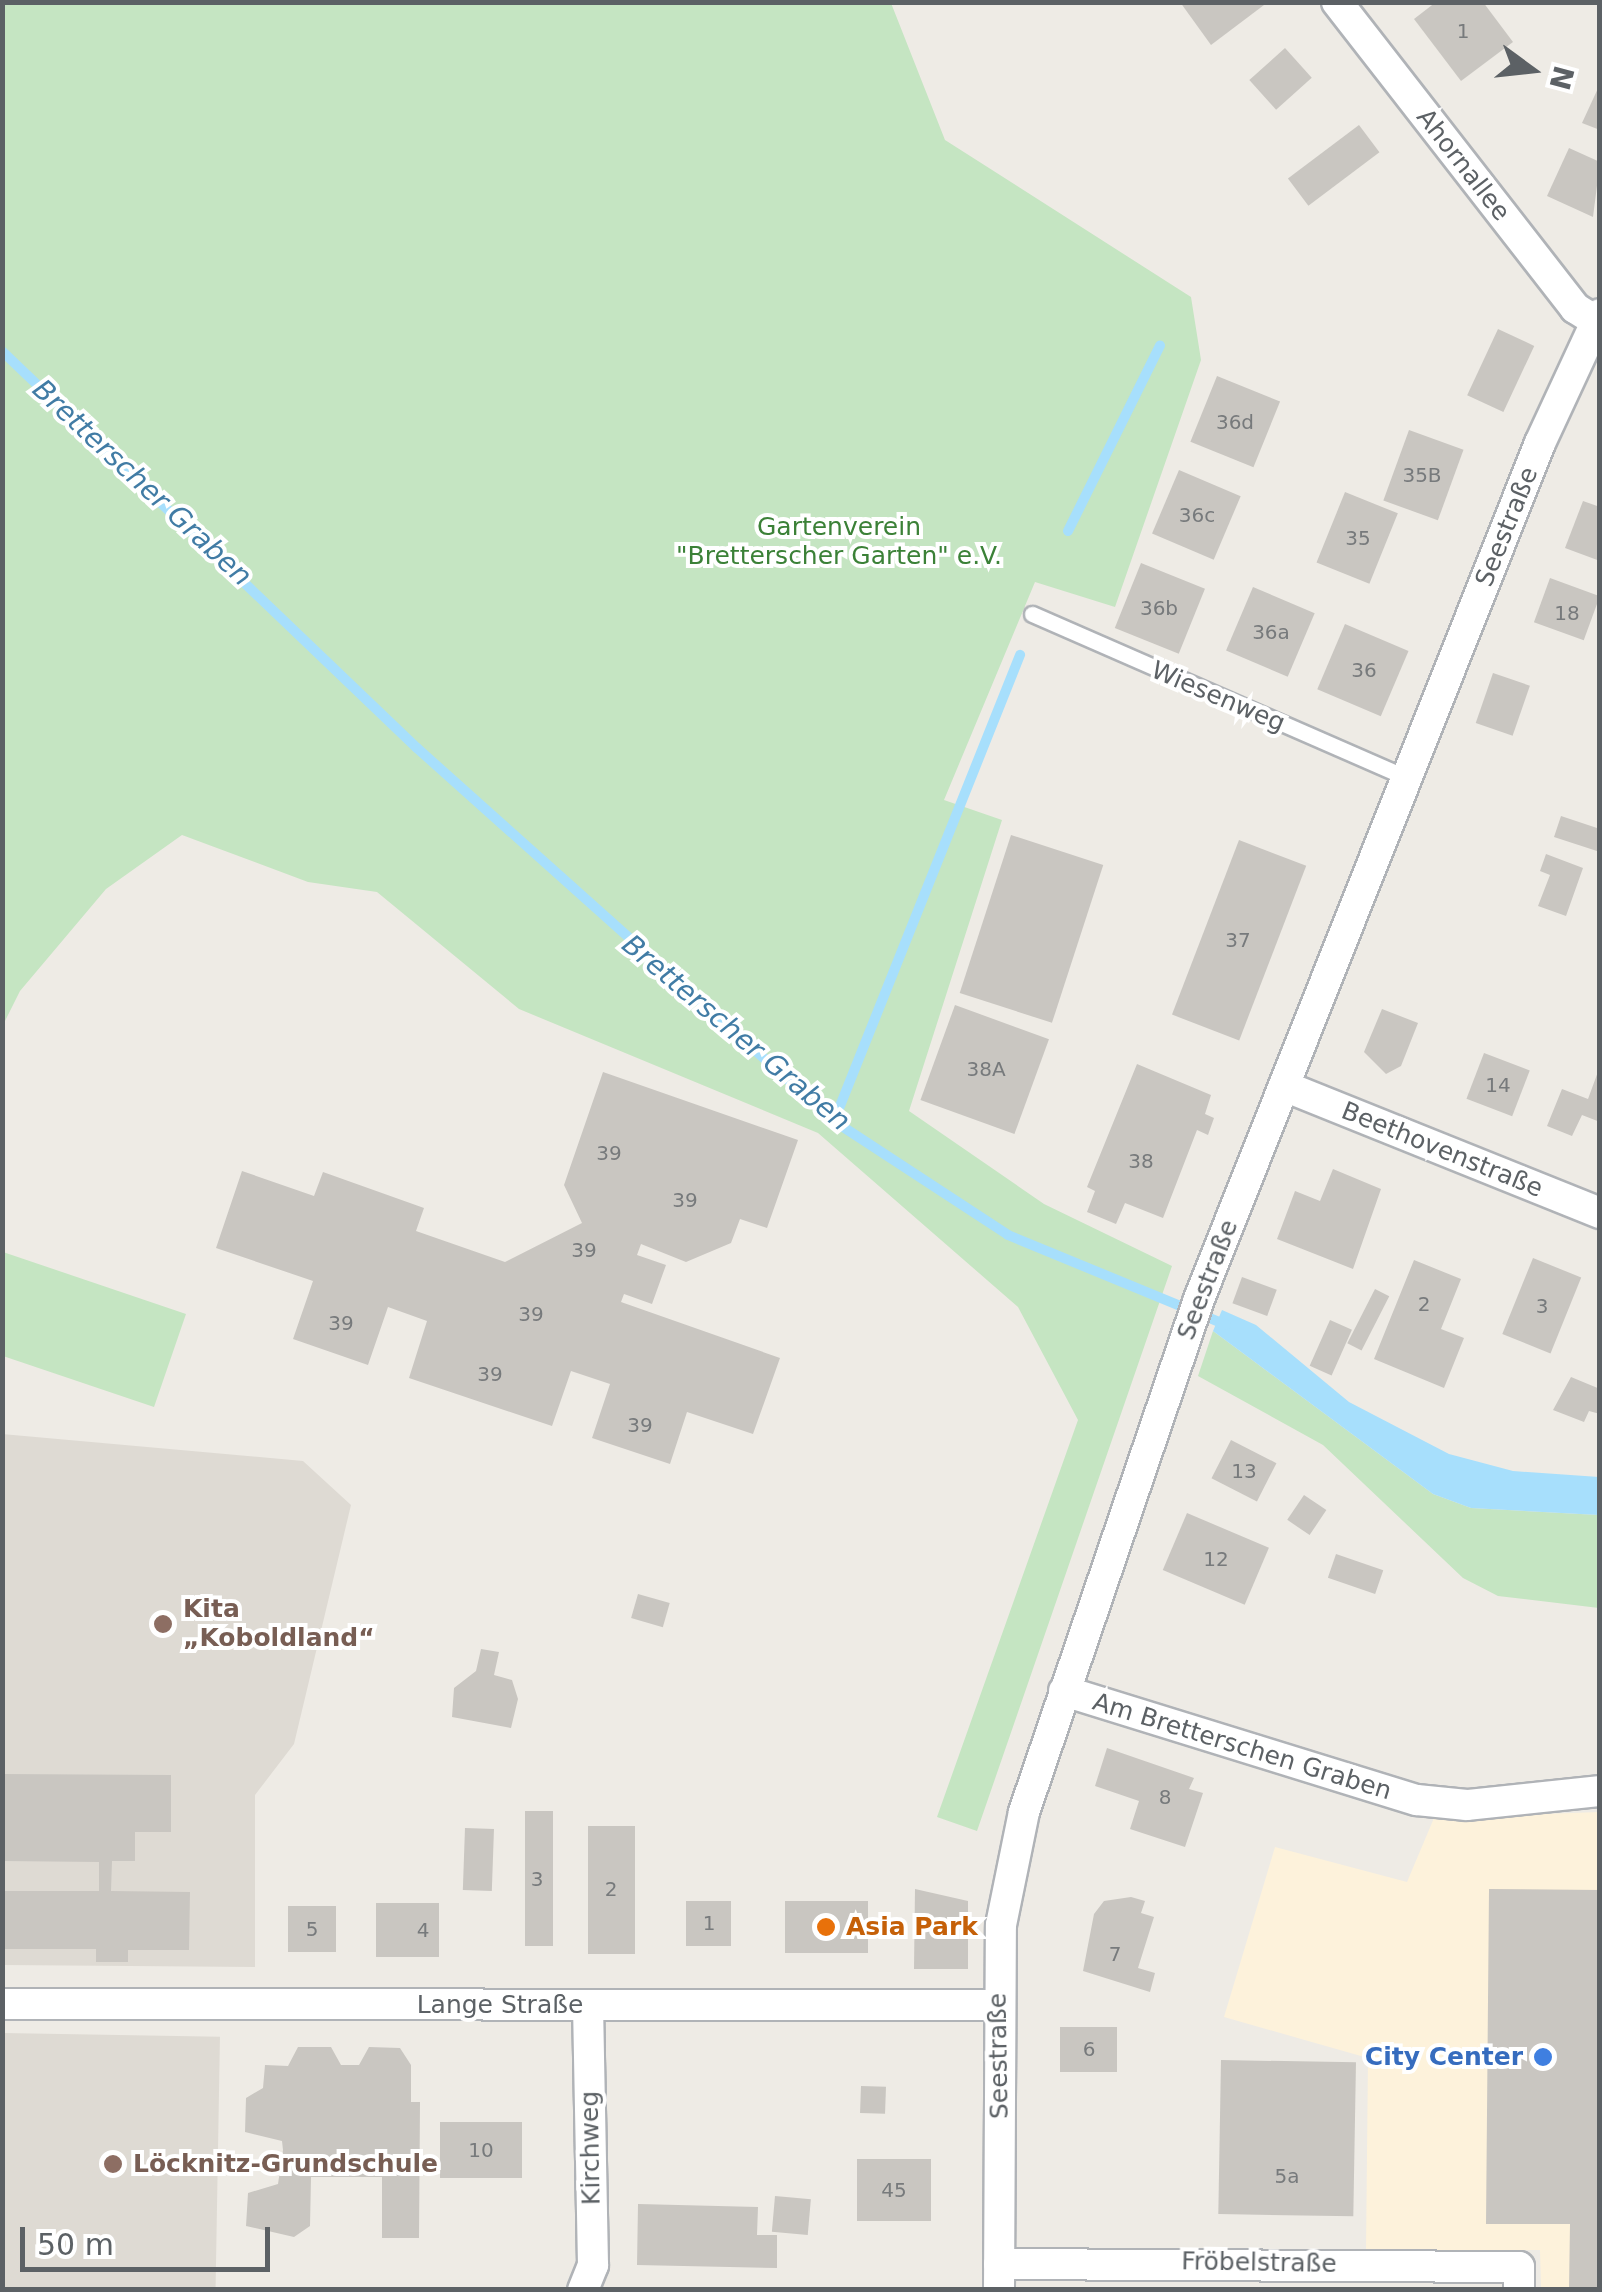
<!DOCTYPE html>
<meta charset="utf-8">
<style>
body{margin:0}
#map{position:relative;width:1602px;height:2292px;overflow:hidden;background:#eeebe5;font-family:"DejaVu Sans",sans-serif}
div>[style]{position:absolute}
.commercial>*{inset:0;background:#fdf2db}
.education>*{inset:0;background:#dedad3;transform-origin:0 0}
.green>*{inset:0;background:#c5e5c2}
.water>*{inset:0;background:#a7dffc}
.stream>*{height:10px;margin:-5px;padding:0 5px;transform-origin:5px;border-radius:5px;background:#a7dffc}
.building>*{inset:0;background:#c9c6c1;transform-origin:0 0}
.roads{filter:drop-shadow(2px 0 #b0b3b7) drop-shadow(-2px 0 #b0b3b7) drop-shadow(0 2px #b0b3b7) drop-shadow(0 -2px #b0b3b7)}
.lane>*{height:15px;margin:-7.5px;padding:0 7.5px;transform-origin:7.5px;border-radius:7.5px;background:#fff}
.street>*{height:30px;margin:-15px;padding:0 15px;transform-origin:15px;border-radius:15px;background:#fff}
.dots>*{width:28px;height:28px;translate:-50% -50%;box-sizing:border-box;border:5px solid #fff;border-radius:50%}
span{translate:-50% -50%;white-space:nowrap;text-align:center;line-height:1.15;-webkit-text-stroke:8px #fff;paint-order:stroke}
.number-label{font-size:20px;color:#777a7c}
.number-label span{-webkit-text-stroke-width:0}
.street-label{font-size:25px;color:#5c6165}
.park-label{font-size:25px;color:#3b8137}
.education-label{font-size:25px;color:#785e54;font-weight:700}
.left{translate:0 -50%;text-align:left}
.food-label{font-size:25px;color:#c56008;font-weight:700}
.shop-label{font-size:25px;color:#366cbe;font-weight:700}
.right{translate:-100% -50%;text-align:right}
.water-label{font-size:28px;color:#417ca5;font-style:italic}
.frame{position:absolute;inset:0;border:5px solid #5c6165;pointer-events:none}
.north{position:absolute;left:1482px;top:20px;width:100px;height:100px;-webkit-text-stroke:8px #fff;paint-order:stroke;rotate:105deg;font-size:28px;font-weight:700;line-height:40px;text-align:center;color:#5c6165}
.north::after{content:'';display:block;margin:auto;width:35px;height:45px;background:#5c6165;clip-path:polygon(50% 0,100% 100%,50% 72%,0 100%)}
.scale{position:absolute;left:20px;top:2227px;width:250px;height:45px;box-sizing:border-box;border:5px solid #5c6165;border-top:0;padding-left:12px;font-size:30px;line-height:35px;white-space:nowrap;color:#5c6165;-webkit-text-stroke:8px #fff;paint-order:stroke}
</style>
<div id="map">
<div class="commercial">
<i style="clip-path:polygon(1599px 1812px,1599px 2289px,1541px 2289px,1540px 2250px,1366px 2250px,1368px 2058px,1224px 2017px,1275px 1847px,1407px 1882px,1434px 1818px)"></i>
</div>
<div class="education">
<i style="clip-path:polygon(2px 1434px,303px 1461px,351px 1505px,294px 1744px,255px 1795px,255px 1967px,3px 1965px)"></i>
<i style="left:3px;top:2033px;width:217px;height:256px;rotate:1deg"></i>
</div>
<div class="green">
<i style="clip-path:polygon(3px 2px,891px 3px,945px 140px,1191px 297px,1201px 360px,1115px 607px,1035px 582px,944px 800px,1002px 820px,909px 1111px,1044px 1204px,1172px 1266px,977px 1831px,937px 1817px,1078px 1420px,1018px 1307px,818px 1133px,519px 1009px,377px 892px,308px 882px,182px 835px,106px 889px,20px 991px,3px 1025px)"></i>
<i style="clip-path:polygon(3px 1252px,186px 1314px,154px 1407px,3px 1356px)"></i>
<i style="clip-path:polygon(1213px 1331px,1433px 1494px,1471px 1508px,1599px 1515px,1599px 1608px,1498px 1596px,1463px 1578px,1323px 1445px,1198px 1376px)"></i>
</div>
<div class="water">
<i style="clip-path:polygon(1222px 1310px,1256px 1325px,1349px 1402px,1449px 1454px,1513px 1471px,1599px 1477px,1599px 1515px,1471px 1508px,1433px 1494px,1213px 1331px)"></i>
</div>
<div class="stream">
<i style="left:2px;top:351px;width:574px;rotate:43.73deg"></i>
<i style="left:417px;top:748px;width:559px;rotate:41.81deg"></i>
<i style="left:834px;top:1121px;width:208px;rotate:33.2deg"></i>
<i style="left:1008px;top:1235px;width:236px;rotate:22.4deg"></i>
<i style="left:1068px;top:531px;width:207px;rotate:-63.6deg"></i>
<i style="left:834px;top:1121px;width:502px;rotate:-68.24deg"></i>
</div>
<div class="building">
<i style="clip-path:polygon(1180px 2px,1268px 2px,1211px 45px)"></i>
<i style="clip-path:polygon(1436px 2px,1483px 2px,1513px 42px,1461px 81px,1414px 19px)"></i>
<i style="left:1285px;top:48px;width:40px;height:48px;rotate:48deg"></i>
<i style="clip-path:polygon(1600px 84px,1600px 130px,1582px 123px)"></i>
<i style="left:1359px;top:125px;width:34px;height:89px;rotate:53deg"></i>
<i style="clip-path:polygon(1569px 148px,1600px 162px,1593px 217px,1547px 196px)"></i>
<i style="left:1498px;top:329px;width:40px;height:73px;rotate:25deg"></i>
<i style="left:1217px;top:376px;width:68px;height:71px;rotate:22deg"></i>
<i style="left:1409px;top:430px;width:58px;height:75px;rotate:20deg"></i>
<i style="left:1179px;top:470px;width:67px;height:69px;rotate:23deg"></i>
<i style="left:1345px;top:492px;width:57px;height:76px;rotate:22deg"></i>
<i style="clip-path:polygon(1583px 501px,1600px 507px,1600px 561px,1565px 548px)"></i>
<i style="left:1141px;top:563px;width:69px;height:70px;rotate:22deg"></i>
<i style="left:1550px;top:578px;width:53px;height:47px;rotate:20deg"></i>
<i style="left:1253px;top:587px;width:67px;height:69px;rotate:23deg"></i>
<i style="left:1345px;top:624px;width:69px;height:71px;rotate:23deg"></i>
<i style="left:1493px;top:673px;width:39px;height:53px;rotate:19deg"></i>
<i style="clip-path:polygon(1561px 816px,1600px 829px,1600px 852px,1554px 837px)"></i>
<i style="left:1011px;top:835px;width:97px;height:166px;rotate:18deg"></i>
<i style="left:1239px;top:840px;width:72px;height:187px;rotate:21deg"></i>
<i style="clip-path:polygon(1546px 854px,1583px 868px,1566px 916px,1538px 906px,1550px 875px,1540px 871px)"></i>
<i style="left:955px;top:1005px;width:100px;height:101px;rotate:20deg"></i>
<i style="clip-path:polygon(1382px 1009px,1418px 1023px,1401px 1066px,1386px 1074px,1364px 1052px)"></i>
<i style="left:1484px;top:1053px;width:49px;height:49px;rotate:21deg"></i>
<i style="clip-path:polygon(1137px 1064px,1211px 1095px,1205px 1114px,1214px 1118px,1208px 1135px,1197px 1130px,1163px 1218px,1125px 1203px,1116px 1224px,1087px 1212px,1095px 1191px,1087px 1187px)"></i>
<i style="clip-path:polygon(1599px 1069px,1600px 1122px,1582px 1115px,1572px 1136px,1547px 1126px,1562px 1089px,1588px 1099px)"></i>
<i style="clip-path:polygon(603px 1072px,798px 1140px,767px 1228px,740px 1219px,731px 1243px,686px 1262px,641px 1244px,637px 1255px,666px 1265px,652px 1304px,624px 1294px,621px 1302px,780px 1358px,753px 1434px,687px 1412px,670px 1464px,592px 1438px,610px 1384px,571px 1371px,552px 1426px,409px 1378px,427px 1321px,388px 1307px,368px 1365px,293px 1339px,313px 1281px,216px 1248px,242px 1171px,314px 1196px,323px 1172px,424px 1208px,416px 1231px,505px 1262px,582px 1223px,564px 1185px)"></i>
<i style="clip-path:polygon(1333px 1169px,1381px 1189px,1353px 1269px,1277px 1239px,1295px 1191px,1320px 1201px)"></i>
<i style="left:1533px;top:1258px;width:52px;height:82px;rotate:22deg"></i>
<i style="clip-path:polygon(1414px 1260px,1461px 1279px,1441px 1329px,1464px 1338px,1444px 1388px,1374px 1359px)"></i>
<i style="left:1242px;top:1277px;width:37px;height:28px;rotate:20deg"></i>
<i style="left:1375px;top:1289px;width:16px;height:61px;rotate:27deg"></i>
<i style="left:1330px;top:1320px;width:24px;height:50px;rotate:24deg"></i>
<i style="clip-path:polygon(1571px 1377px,1600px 1389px,1600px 1414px,1589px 1411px,1584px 1422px,1553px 1410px)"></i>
<i style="left:1231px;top:1440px;width:51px;height:43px;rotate:27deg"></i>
<i style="left:1304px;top:1495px;width:27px;height:30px;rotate:34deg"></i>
<i style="left:1187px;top:1513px;width:89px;height:62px;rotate:23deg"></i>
<i style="left:1336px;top:1554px;width:50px;height:25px;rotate:19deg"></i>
<i style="left:638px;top:1594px;width:33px;height:25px;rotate:16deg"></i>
<i style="clip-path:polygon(481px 1649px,499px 1652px,494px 1675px,512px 1680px,518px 1699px,511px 1728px,452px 1717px,454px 1688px,476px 1671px)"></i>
<i style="clip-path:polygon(1107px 1748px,1194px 1778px,1189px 1789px,1203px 1793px,1185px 1847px,1130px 1829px,1139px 1801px,1095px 1786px)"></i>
<i style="clip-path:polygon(2px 1774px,171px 1775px,171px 1832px,135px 1832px,135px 1861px,112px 1861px,111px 1891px,190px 1892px,189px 1950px,128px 1950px,128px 1962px,96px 1962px,96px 1949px,2px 1949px,2px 1891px,99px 1891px,99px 1862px,2px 1861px)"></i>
<i style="left:525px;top:1811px;width:28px;height:135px"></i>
<i style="left:588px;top:1826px;width:47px;height:128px"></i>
<i style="left:465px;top:1828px;width:29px;height:62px;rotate:2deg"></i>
<i style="clip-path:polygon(915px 1889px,968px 1901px,968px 1969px,914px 1969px)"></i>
<i style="clip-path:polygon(1489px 1889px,1600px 1890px,1600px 2290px,1569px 2290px,1570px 2224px,1486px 2224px)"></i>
<i style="clip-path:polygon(1131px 1897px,1145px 1901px,1141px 1913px,1154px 1917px,1138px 1968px,1155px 1973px,1150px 1992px,1083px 1971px,1094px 1914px,1104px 1901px)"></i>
<i style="left:686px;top:1901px;width:45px;height:45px"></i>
<i style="left:785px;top:1901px;width:83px;height:52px"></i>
<i style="left:376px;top:1903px;width:63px;height:54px"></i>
<i style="left:288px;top:1906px;width:48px;height:46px"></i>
<i style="left:1117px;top:2027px;width:45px;height:57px;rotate:90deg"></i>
<i style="clip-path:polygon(298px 2047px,331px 2047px,341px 2065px,359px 2065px,369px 2047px,400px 2048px,411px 2065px,411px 2102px,420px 2102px,419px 2238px,382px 2238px,382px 2177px,311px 2177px,310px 2226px,294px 2237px,246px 2226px,248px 2193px,278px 2184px,283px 2150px,282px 2141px,245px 2132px,246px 2098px,263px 2088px,265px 2065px,288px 2066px)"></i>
<i style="left:1221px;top:2060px;width:135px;height:154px;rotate:1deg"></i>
<i style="left:861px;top:2086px;width:25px;height:27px;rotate:2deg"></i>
<i style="left:440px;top:2122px;width:82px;height:56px"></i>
<i style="left:857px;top:2159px;width:74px;height:62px"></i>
<i style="left:775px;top:2196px;width:36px;height:36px;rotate:5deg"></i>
<i style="clip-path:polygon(638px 2204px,758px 2207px,757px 2235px,777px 2235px,777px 2268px,637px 2265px)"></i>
</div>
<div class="roads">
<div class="lane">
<i style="left:1032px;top:614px;width:407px;rotate:23.6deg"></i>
</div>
<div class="street">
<i style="left:1337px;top:2px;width:388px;rotate:52.1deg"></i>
<i style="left:1575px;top:308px;width:25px;rotate:32deg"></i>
<i style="left:1284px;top:1086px;width:341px;rotate:21.9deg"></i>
<i style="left:1064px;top:1691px;width:369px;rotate:17.2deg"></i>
<i style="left:1417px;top:1800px;width:50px;rotate:5.7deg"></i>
<i style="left:1467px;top:1805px;width:134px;rotate:-6deg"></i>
<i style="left:2px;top:2004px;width:995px;rotate:0.06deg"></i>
<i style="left:999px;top:2264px;width:520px;rotate:0.33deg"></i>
<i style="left:1519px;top:2267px;width:23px;rotate:90deg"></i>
<i style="left:583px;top:2290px;width:27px;rotate:-68deg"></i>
<i style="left:593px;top:2265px;width:259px;rotate:-91.1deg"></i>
<i style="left:999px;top:2290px;width:365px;rotate:-89.7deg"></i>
<i style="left:1001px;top:1925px;width:115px;rotate:-78.5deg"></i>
<i style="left:1024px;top:1812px;width:542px;rotate:-71.16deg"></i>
<i style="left:1199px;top:1299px;width:921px;rotate:-68.28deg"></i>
<i style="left:1540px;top:443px;width:142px;rotate:-65.1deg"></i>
</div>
</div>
<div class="dots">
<i style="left:163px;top:1624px;background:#8d6e63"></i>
<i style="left:826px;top:1927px;background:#e8710a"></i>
<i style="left:1543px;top:2057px;background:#3f7fe0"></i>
<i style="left:113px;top:2164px;background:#8d6e63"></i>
</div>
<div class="number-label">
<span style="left:1463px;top:31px">1</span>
<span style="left:1235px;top:422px">36d</span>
<span style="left:1422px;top:475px">35B</span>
<span style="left:1197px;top:515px">36c</span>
<span style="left:1358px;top:538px">35</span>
<span style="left:1159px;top:608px">36b</span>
<span style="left:1567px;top:613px">18</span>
<span style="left:1271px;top:632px">36a</span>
<span style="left:1364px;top:670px">36</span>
<span style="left:1238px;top:940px">37</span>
<span style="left:986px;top:1069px">38A</span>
<span style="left:1498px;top:1085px">14</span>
<span style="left:609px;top:1153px">39</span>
<span style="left:1141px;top:1161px">38</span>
<span style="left:685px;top:1200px">39</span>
<span style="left:584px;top:1250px">39</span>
<span style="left:1424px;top:1304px">2</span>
<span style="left:1542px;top:1306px">3</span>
<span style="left:531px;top:1314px">39</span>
<span style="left:341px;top:1323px">39</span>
<span style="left:490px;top:1374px">39</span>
<span style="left:640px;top:1425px">39</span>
<span style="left:1244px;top:1471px">13</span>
<span style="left:1216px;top:1559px">12</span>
<span style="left:1165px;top:1797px">8</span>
<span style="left:537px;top:1879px">3</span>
<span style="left:611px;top:1889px">2</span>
<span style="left:709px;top:1923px">1</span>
<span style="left:312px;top:1929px">5</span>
<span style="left:423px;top:1930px">4</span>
<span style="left:1115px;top:1954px">7</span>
<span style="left:1089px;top:2049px">6</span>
<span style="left:481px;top:2150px">10</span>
<span style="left:1287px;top:2176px">5a</span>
<span style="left:894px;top:2190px">45</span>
</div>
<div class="street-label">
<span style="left:1463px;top:165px;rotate:52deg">Ahornallee</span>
<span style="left:1507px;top:527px;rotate:-68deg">Seestraße</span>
<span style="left:1218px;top:697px;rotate:23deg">Wiesenweg</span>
<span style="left:1442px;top:1150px;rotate:22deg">Beethovenstraße</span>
<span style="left:1208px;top:1280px;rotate:-69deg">Seestraße</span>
<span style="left:1242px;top:1747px;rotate:17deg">Am Bretterschen Graben</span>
<span style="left:500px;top:2005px">Lange Straße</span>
<span style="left:999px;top:2056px;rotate:-91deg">Seestraße</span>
<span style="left:591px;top:2148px;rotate:-91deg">Kirchweg</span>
<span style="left:1259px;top:2263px;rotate:1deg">Fröbelstraße</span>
</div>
<div class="park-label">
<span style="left:839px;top:542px">Gartenverein<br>"Bretterscher Garten" e.V.</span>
</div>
<div class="education-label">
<span class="left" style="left:183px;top:1624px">Kita<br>„Koboldland“</span>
<span class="left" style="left:133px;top:2164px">Löcknitz-Grundschule</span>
</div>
<div class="food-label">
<span class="left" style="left:846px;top:1927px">Asia Park</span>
</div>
<div class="shop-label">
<span class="right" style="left:1523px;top:2057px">City Center</span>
</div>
<div class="water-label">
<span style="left:142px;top:483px;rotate:43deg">Bretterscher Graben</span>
<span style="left:736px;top:1033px;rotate:40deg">Bretterscher Graben</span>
</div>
<div class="frame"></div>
<div class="north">N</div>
<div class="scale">50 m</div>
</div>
